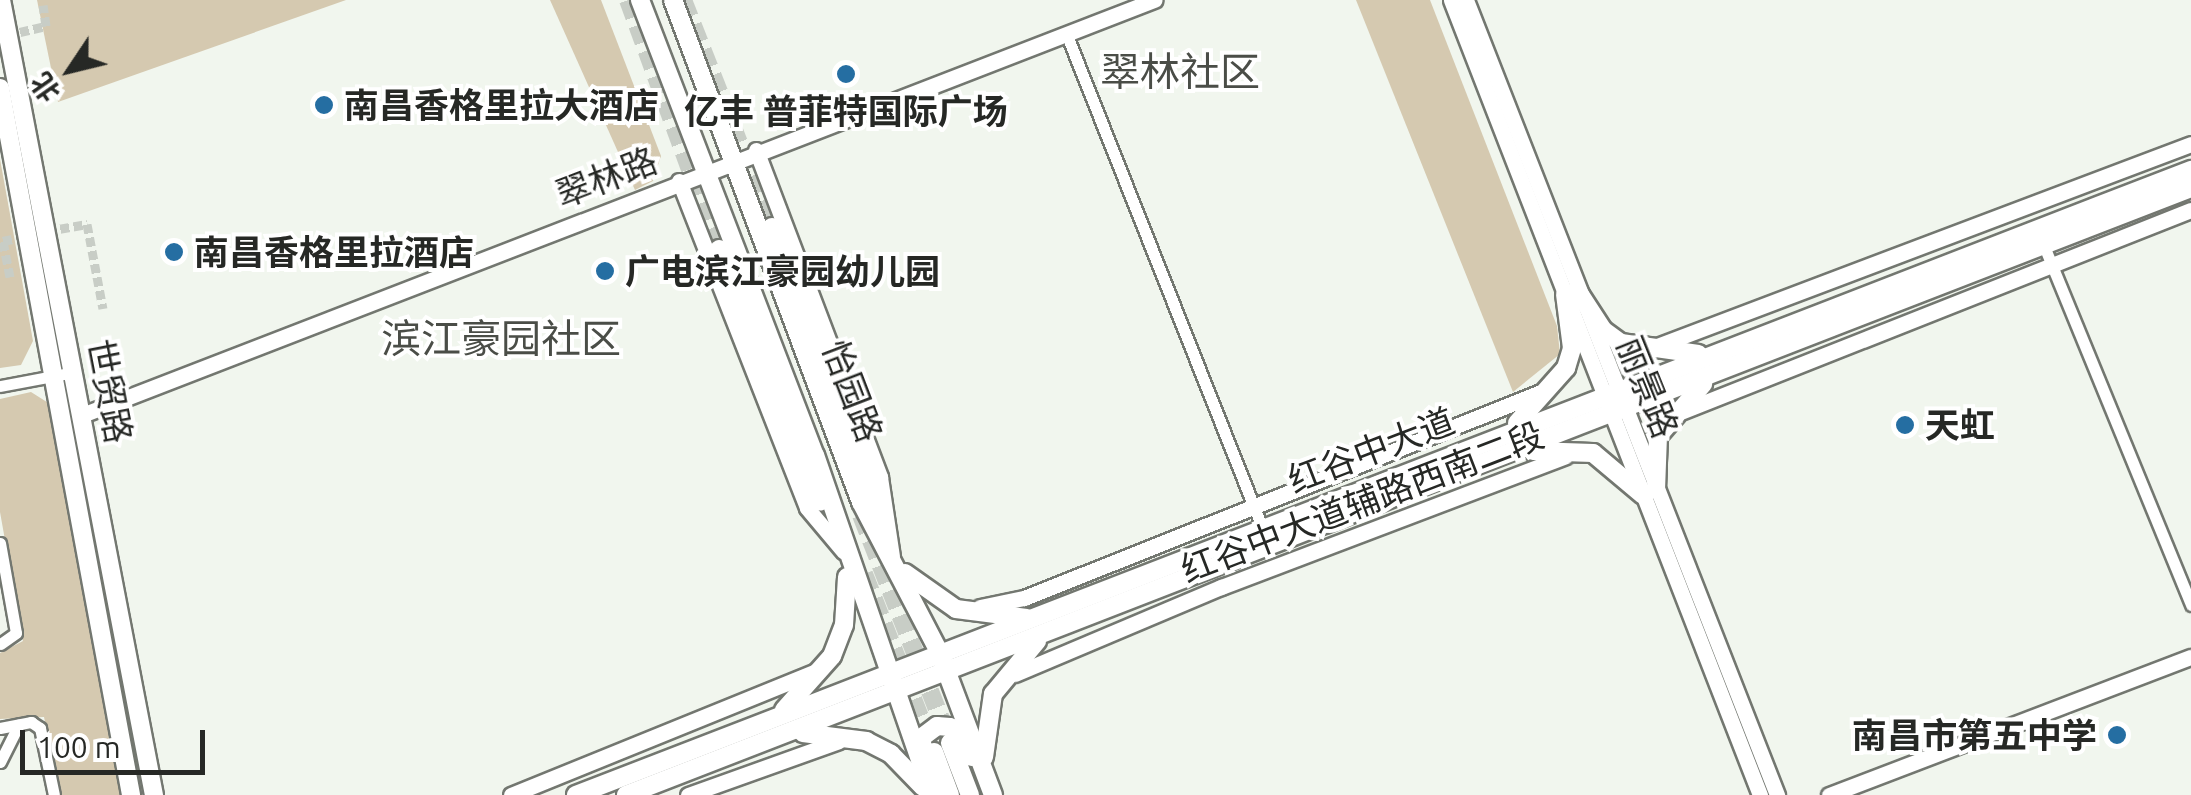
<!DOCTYPE html>
<meta charset="utf-8">
<style>
body{margin:0}
#map{position:relative;width:2191px;height:795px;overflow:hidden;background:#f1f6ee;font-family:Ubuntu,"Noto Sans SC",sans-serif}
div>[style]{position:absolute}
.green>*{inset:0;background:#d5c9b0}
.pedestrian-tunnel>*{height:9px;margin-top:-4.5px;transform-origin:0;background:repeating-linear-gradient(90deg,#c8cdc6 0 9px,transparent 0 13.5px)}
.secondary-tunnel>*{height:18px;margin-top:-9px;transform-origin:0;background:repeating-linear-gradient(90deg,#c8cdc6 0 18px,transparent 0 27px)}
.primary-tunnel>*{height:18px;margin-top:-9px;transform-origin:0;background:repeating-linear-gradient(90deg,#c8cdc6 0 18px,transparent 0 27px)}
.roads{filter:drop-shadow(2px 0 #737770) drop-shadow(-2px 0 #737770) drop-shadow(0 2px #737770) drop-shadow(0 -2px #737770)}
.minor>*{height:11px;margin:-5.5px;padding:0 5.5px;transform-origin:5.5px;border-radius:5.5px;background:#fff}
.tertiary>*{height:15px;margin:-7.5px;padding:0 7.5px;transform-origin:7.5px;border-radius:7.5px;background:#fff}
.secondary>*{height:18px;margin:-9px;padding:0 9px;transform-origin:9px;border-radius:9px;background:#fff}
.primary>*{height:18px;margin:-9px;padding:0 9px;transform-origin:9px;border-radius:9px;background:#fff}
.dots>*{width:28px;height:28px;translate:-50% -50%;box-sizing:border-box;border:5px solid #fff;border-radius:50%}
span{translate:-50% -50%;white-space:nowrap;text-align:center;line-height:1.15;-webkit-text-stroke:8px #fff;paint-order:stroke}
.poi-label{font-size:35px;color:#262825;font-weight:700}
.left{translate:0 -50%;text-align:left}
.right{translate:-100% -50%;text-align:right}
.street-label{font-size:35px;color:#262825}
.quarter-label{font-size:40px;color:#4a4d47}
.north{position:absolute;left:20px;top:20px;width:100px;height:100px;-webkit-text-stroke:8px #fff;paint-order:stroke;rotate:235deg;font-size:28px;font-weight:700;line-height:40px;text-align:center;color:#262825}
.north::after{content:'';display:block;margin:auto;width:35px;height:45px;background:#262825;clip-path:polygon(50% 0,100% 100%,50% 72%,0 100%)}
.scale{position:absolute;left:20px;top:730px;width:185px;height:45px;box-sizing:border-box;border:5px solid #262825;border-top:0;padding-left:12px;font-size:30px;line-height:35px;white-space:nowrap;color:#262825;-webkit-text-stroke:8px #fff;paint-order:stroke}
</style>
<div id="map">
<div class="green">
<i style="clip-path:polygon(37px 0,346px 0,58px 102px)"></i>
<i style="clip-path:polygon(550px 0,601px 0,661px 156px,653px 181px,635px 190px)"></i>
<i style="clip-path:polygon(1356px 0,1430px 0,1557px 326px,1560px 354px,1513px 392px)"></i>
<i style="clip-path:polygon(0 159px,33px 341px,21px 365px,0 368px)"></i>
<i style="clip-path:polygon(31px 392px,50px 404px,127px 795px,60px 795px,44px 717px,0 719px,0 653px,23px 641px,0 512px,0 399px)"></i>
</div>
<div class="pedestrian-tunnel">
<i style="left:7px;top:35px;width:40px;rotate:-13deg"></i>
<i style="left:46px;top:26px;width:21px;rotate:-98deg"></i>
<i style="left:47px;top:231px;width:41px;rotate:-9.9deg"></i>
<i style="left:87px;top:224px;width:86px;rotate:79.3deg"></i>
<i style="left:10px;top:277px;width:37px;rotate:-101deg"></i>
<i style="left:3px;top:241px;width:25px;rotate:-12deg"></i>
</div>
<div class="secondary-tunnel">
<i style="left:628px;top:0;width:265px;rotate:69.9deg"></i>
<i style="left:683px;top:0;width:244px;rotate:68.6deg"></i>
</div>
<div class="primary-tunnel">
<i style="left:861px;top:515px;width:238px;rotate:68.6deg"></i>
<i style="left:864px;top:574px;width:184px;rotate:68.6deg"></i>
</div>
<div class="roads">
<div class="minor">
<i style="left:1066px;top:33px;width:531px;rotate:68.36deg"></i>
<i style="left:2044px;top:246px;width:388px;rotate:67.7deg"></i>
<i style="left:0;top:386px;width:75px;rotate:-10.7deg"></i>
<i style="left:0;top:543px;width:91px;rotate:79.9deg"></i>
<i style="left:16px;top:633px;width:19px;rotate:145deg"></i>
<i style="left:0;top:728px;width:32px;rotate:-11deg"></i>
<i style="left:31px;top:722px;width:11px;rotate:34deg"></i>
<i style="left:40px;top:728px;width:68px;rotate:78.2deg"></i>
<i style="left:0;top:762px;width:42px;rotate:-63.4deg"></i>
</div>
<div class="tertiary">
<i style="left:1451px;top:0;width:853px;rotate:68.76deg"></i>
<i style="left:1466px;top:0;width:854px;rotate:68.63deg"></i>
<i style="left:756px;top:150px;width:350px;rotate:69.2deg"></i>
<i style="left:880px;top:477px;width:80px;rotate:81.4deg"></i>
<i style="left:679px;top:181px;width:351px;rotate:68.6deg"></i>
<i style="left:807px;top:508px;width:57px;rotate:49.9deg"></i>
<i style="left:1657px;top:346px;width:571px;rotate:-20.72deg"></i>
<i style="left:1683px;top:411px;width:546px;rotate:-21.59deg"></i>
<i style="left:82px;top:415px;width:1150px;rotate:-21.16deg"></i>
<i style="left:980px;top:607px;width:45px;rotate:-11.6deg"></i>
<i style="left:1024px;top:598px;width:557px;rotate:-21.72deg"></i>
<i style="left:1015px;top:674px;width:224px;rotate:-22.9deg"></i>
<i style="left:1221px;top:587px;width:368px;rotate:-20.8deg"></i>
<i style="left:511px;top:795px;width:327px;rotate:-22.1deg"></i>
<i style="left:688px;top:795px;width:160px;rotate:-19.7deg"></i>
<i style="left:1829px;top:795px;width:387px;rotate:-20.9deg"></i>
</div>
<div class="secondary">
<i style="left:1px;top:0;width:810px;rotate:79.11deg"></i>
<i style="left:640px;top:0;width:487px;rotate:69deg"></i>
<i style="left:815px;top:455px;width:360px;rotate:71deg"></i>
<i style="left:673px;top:0;width:536px;rotate:69.47deg"></i>
<i style="left:861px;top:502px;width:171px;rotate:62.5deg"></i>
<i style="left:940px;top:654px;width:151px;rotate:69.4deg"></i>
<i style="left:0;top:88px;width:719px;rotate:79.5deg"></i>
<i style="left:772px;top:227px;width:311px;rotate:69.7deg"></i>
<i style="left:719px;top:249px;width:272px;rotate:68.2deg"></i>
<i style="left:1577px;top:290px;width:48px;rotate:57deg"></i>
<i style="left:1603px;top:330px;width:22px;rotate:36deg"></i>
<i style="left:1621px;top:343px;width:78px;rotate:8.1deg"></i>
<i style="left:1517px;top:423px;width:74px;rotate:-48.3deg"></i>
<i style="left:1566px;top:368px;width:21px;rotate:-73deg"></i>
<i style="left:1572px;top:348px;width:54px;rotate:-97.4deg"></i>
<i style="left:1533px;top:451px;width:60px;rotate:1.9deg"></i>
<i style="left:1593px;top:453px;width:65px;rotate:40deg"></i>
<i style="left:1656px;top:490px;width:54px;rotate:-87.9deg"></i>
<i style="left:1658px;top:436px;width:69px;rotate:-49.1deg"></i>
<i style="left:905px;top:573px;width:62px;rotate:35.2deg"></i>
<i style="left:956px;top:609px;width:71px;rotate:7.3deg"></i>
<i style="left:784px;top:710px;width:72px;rotate:-48.4deg"></i>
<i style="left:832px;top:656px;width:33px;rotate:-69deg"></i>
<i style="left:844px;top:625px;width:48px;rotate:-86.4deg"></i>
<i style="left:803px;top:733px;width:64px;rotate:7.2deg"></i>
<i style="left:866px;top:741px;width:28px;rotate:27deg"></i>
<i style="left:891px;top:754px;width:46px;rotate:45.9deg"></i>
<i style="left:925px;top:757px;width:19px;rotate:-102deg"></i>
<i style="left:921px;top:738px;width:20px;rotate:-37deg"></i>
<i style="left:937px;top:726px;width:13px;rotate:4deg"></i>
<i style="left:950px;top:727px;width:37px;rotate:54deg"></i>
<i style="left:984px;top:757px;width:64px;rotate:-81.9deg"></i>
<i style="left:993px;top:694px;width:69px;rotate:-50.3deg"></i>
<i style="left:576px;top:795px;width:1732px;rotate:-21.16deg"></i>
<i style="left:626px;top:795px;width:1679px;rotate:-21.2deg"></i>
</div>
<div class="primary">
<i style="left:950px;top:743px;width:56px;rotate:69deg"></i>
<i style="left:934px;top:752px;width:46px;rotate:69.6deg"></i>
</div>
</div>
<div class="dots">
<i style="left:846px;top:74px;background:#256ea2"></i>
<i style="left:324px;top:105px;background:#256ea2"></i>
<i style="left:174px;top:252px;background:#256ea2"></i>
<i style="left:605px;top:271px;background:#256ea2"></i>
<i style="left:1905px;top:425px;background:#256ea2"></i>
<i style="left:2117px;top:735px;background:#256ea2"></i>
</div>
<div class="poi-label">
<span class="left" style="left:344px;top:105px">南昌香格里拉大酒店</span>
<span style="left:846px;top:111px">亿丰 普菲特国际广场</span>
<span class="left" style="left:194px;top:252px">南昌香格里拉酒店</span>
<span class="left" style="left:625px;top:271px">广电滨江豪园幼儿园</span>
<span class="left" style="left:1925px;top:425px">天虹</span>
<span class="right" style="left:2097px;top:735px">南昌市第五中学</span>
</div>
<div class="street-label">
<span style="left:606px;top:177px;rotate:-21deg">翠林路</span>
<span style="left:1648px;top:387px;rotate:68deg">丽景路</span>
<span style="left:110px;top:391px;rotate:79deg">世贸路</span>
<span style="left:853px;top:391px;rotate:69deg">怡园路</span>
<span style="left:1371px;top:450px;rotate:-21deg">红谷中大道</span>
<span style="left:1362px;top:502px;rotate:-21deg">红谷中大道辅路西南二段</span>
</div>
<div class="quarter-label">
<span style="left:1180px;top:72px">翠林社区</span>
<span style="left:501px;top:339px">滨江豪园社区</span>
</div>
<div class="north">北</div>
<div class="scale">100 m</div>
</div>
